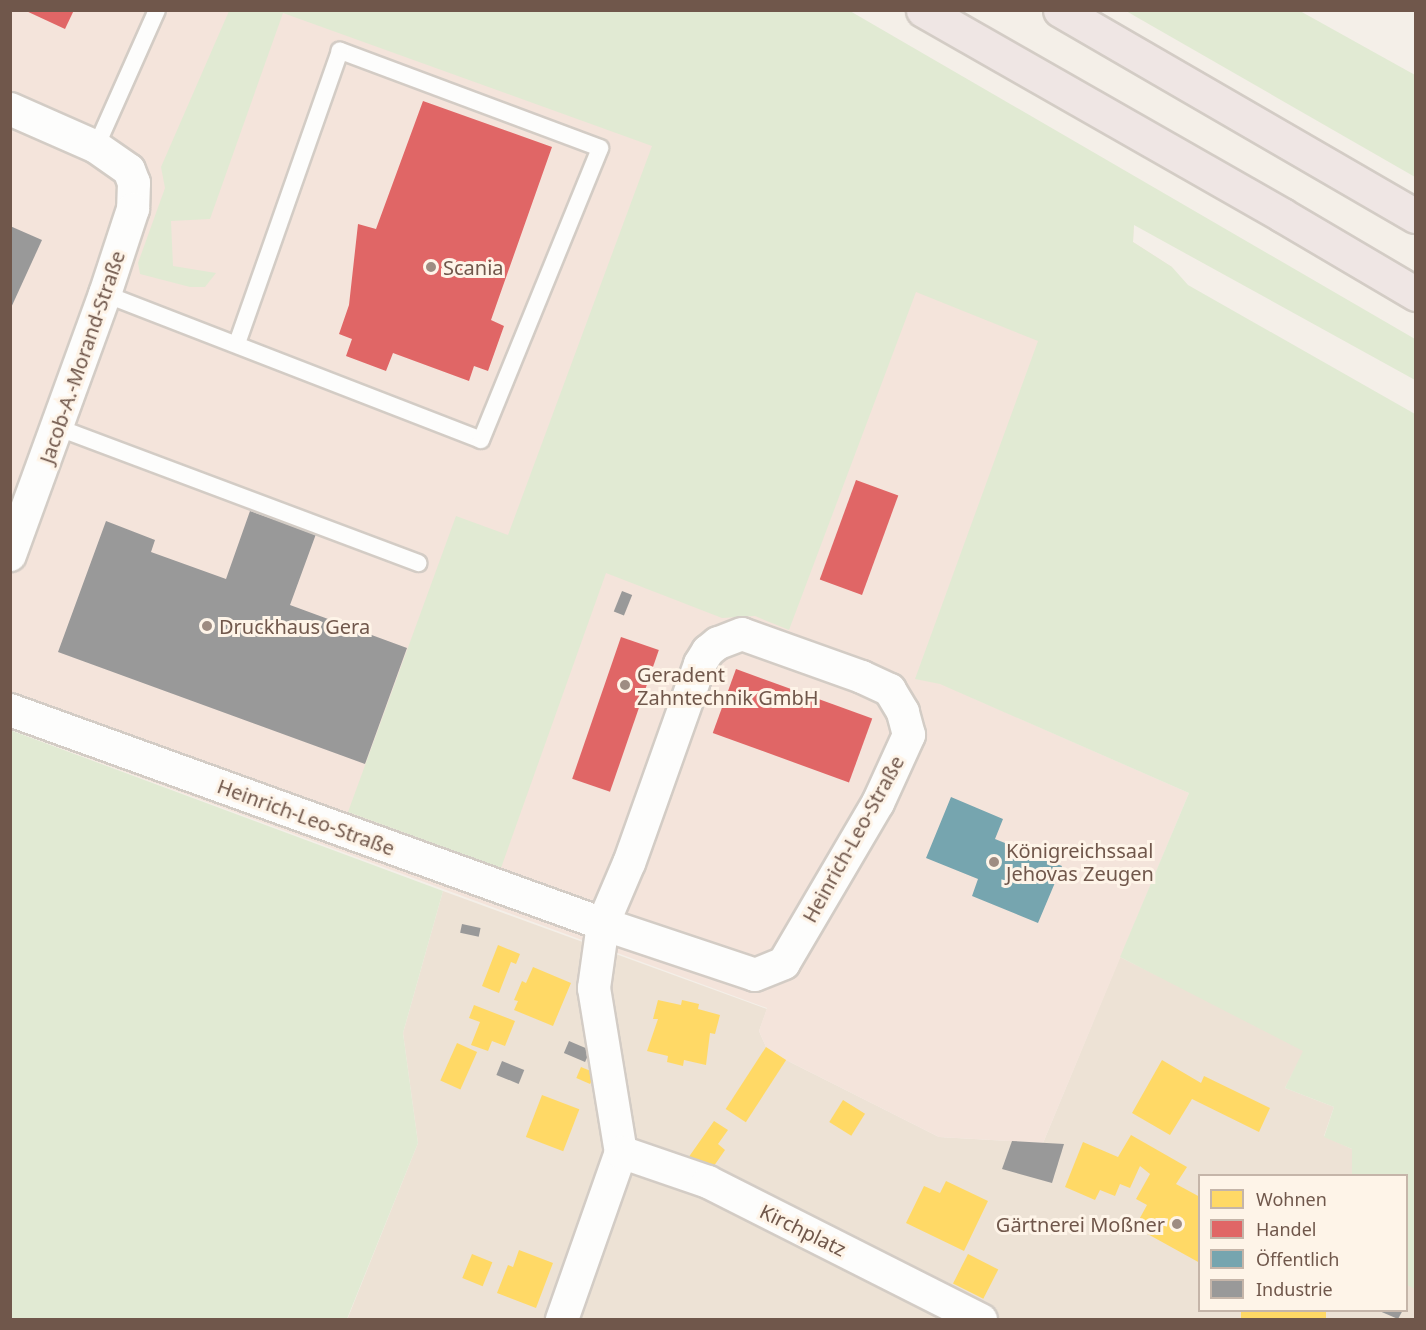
<!DOCTYPE html>
<meta charset="utf-8">
<style>
body{margin:0}
#map{position:relative;width:1426px;height:1330px;overflow:hidden;background:#f4efe8;font-family:"Noto Sans",sans-serif}
div>[style]{position:absolute}
.residential>*{inset:0;background:#ede2d5}
.commercial>*{inset:0;background:#f4e4db}
.green>*{inset:0;background:#e1ead3}
.homes>*{inset:0;background:#ffd966;transform-origin:0 0}
.shops>*{inset:0;background:#e06666;transform-origin:0 0}
.public>*{inset:0;background:#76a5af}
.industry>*{inset:0;background:#999;transform-origin:0 0}
.roads{filter:drop-shadow(2px 0 #d3ccc5) drop-shadow(-2px 0 #d3ccc5) drop-shadow(0 2px #d3ccc5) drop-shadow(0 -2px #d3ccc5)}
.service>*{height:16px;margin:-8px;padding:0 8px;transform-origin:8px;border-radius:8px;background:#fdfdfc}
.minor>*{height:32px;margin:-16px;padding:0 16px;transform-origin:16px;border-radius:16px;background:#fdfdfc}
.motorway>*{height:33px;margin:-16.5px;padding:0 16.5px;transform-origin:16.5px;border-radius:16.5px;background:#efe6e4}
.dots>*{width:16px;height:16px;translate:-50% -50%;box-sizing:border-box;border:3px solid #fef4e8;border-radius:50%}
span{translate:-50% -50%;white-space:nowrap;text-align:center;line-height:1.15;-webkit-text-stroke:6px #fef4e8;paint-order:stroke}
.poi-label{font-size:20px;color:#70574b}
.left{translate:0 -50%;text-align:left}
.right{translate:-100% -50%;text-align:right}
.street-label{font-size:20px;color:#70574b}
.frame{position:absolute;inset:0;border:12px solid #70574b;pointer-events:none}
.legend{position:absolute;left:1198px;top:1174px;width:210px;height:138px;box-sizing:border-box;background:#fef4e8;border:2px solid #c5b5a9;margin:0;padding:8px 10px;list-style:none;font-size:18px;color:#70574b}
.legend li{display:flex;align-items:center;gap:12px;height:30px}
.legend b{width:30px;border:2px solid #c5b5a9}
</style>
<div id="map">
<div class="residential">
<i style="clip-path:polygon(443px 891px,767px 1009px,759px 1031px,766px 1047px,786px 1060px,939px 1137px,1043px 1143px,1120px 957px,1305px 1049px,1285px 1088px,1334px 1107px,1324px 1136px,1352px 1149px,1352px 1175px,1200px 1176px,1200px 1310px,1406px 1310px,1407px 1284px,1416px 1288px,1415px 1320px,347px 1320px,418px 1143px,403px 1033px)"></i>
</div>
<div class="commercial">
<i style="clip-path:polygon(10px 11px,786px 11px,1134px 224px,1133px 242px,1172px 267px,973px 698px,1189px 793px,1043px 1143px,939px 1137px,786px 1060px,766px 1047px,759px 1031px,767px 1008px,11px 730px)"></i>
</div>
<div class="green">
<i style="clip-path:polygon(229px 11px,850px 11px,1415px 339px,1415px 380px,1134px 225px,1133px 242px,1172px 267px,1188px 285px,1415px 414px,1415px 1289px,1407px 1285px,1406px 1176px,1352px 1175px,1352px 1149px,1324px 1137px,1334px 1107px,1285px 1088px,1303px 1051px,1120px 957px,1189px 793px,940px 684px,915px 679px,1038px 341px,916px 292px,789px 630px,755px 616px,722px 618px,606px 573px,501px 868px,348px 812px,456px 516px,508px 535px,652px 146px,283px 13px,210px 219px,171px 221px,173px 266px,216px 273px,205px 287px,190px 287px,140px 274px,138px 263px,165px 188px,161px 167px)"></i>
<i style="clip-path:polygon(1126px 11px,1300px 11px,1415px 75px,1415px 177px)"></i>
<i style="clip-path:polygon(10px 730px,443px 891px,403px 1033px,418px 1143px,347px 1319px,11px 1319px)"></i>
</div>
<div class="homes">
<i style="clip-path:polygon(498px 945px,520px 954px,516px 964px,511px 962px,499px 993px,482px 986px)"></i>
<i style="clip-path:polygon(533px 967px,571px 983px,553px 1026px,514px 1010px,518px 1001px,514px 1000px,522px 981px,526px 983px)"></i>
<i style="clip-path:polygon(658px 1000px,681px 1005px,682px 1000px,699px 1004px,698px 1009px,720px 1015px,715px 1034px,710px 1033px,706px 1065px,684px 1060px,683px 1066px,667px 1062px,668px 1056px,647px 1051px,658px 1019px,653px 1019px)"></i>
<i style="clip-path:polygon(474px 1005px,515px 1021px,505px 1046px,492px 1041px,488px 1051px,471px 1045px,480px 1022px,469px 1018px)"></i>
<i style="left:457px;top:1043px;width:22px;height:41px;rotate:24deg"></i>
<i style="left:766px;top:1047px;width:24px;height:74px;rotate:33deg"></i>
<i style="clip-path:polygon(1162px 1060px,1201px 1083px,1204px 1076px,1270px 1108px,1259px 1132px,1192px 1099px,1170px 1135px,1132px 1113px)"></i>
<i style="left:581px;top:1067px;width:15px;height:12px;rotate:23deg"></i>
<i style="left:542px;top:1095px;width:40px;height:45px;rotate:21deg"></i>
<i style="left:843px;top:1100px;width:26px;height:26px;rotate:32deg"></i>
<i style="clip-path:polygon(714px 1121px,728px 1130px,718px 1144px,725px 1150px,707px 1176px,686px 1161px)"></i>
<i style="clip-path:polygon(1131px 1135px,1187px 1167px,1176px 1184px,1200px 1197px,1200px 1263px,1135px 1227px,1147px 1205px,1136px 1199px,1150px 1174px,1140px 1166px,1130px 1188px,1120px 1184px,1115px 1196px,1100px 1190px,1095px 1200px,1065px 1187px,1083px 1142px,1118px 1157px)"></i>
<i style="clip-path:polygon(946px 1181px,988px 1201px,964px 1251px,906px 1223px,924px 1186px,940px 1193px)"></i>
<i style="clip-path:polygon(519px 1250px,553px 1263px,536px 1308px,497px 1293px,508px 1265px,513px 1267px)"></i>
<i style="left:472px;top:1254px;width:22px;height:26px;rotate:22deg"></i>
<i style="left:968px;top:1254px;width:34px;height:33px;rotate:27deg"></i>
<i style="left:1241px;top:1310px;width:85px;height:11px"></i>
</div>
<div class="shops">
<i style="clip-path:polygon(24px 10px,74px 10px,65px 29px)"></i>
<i style="clip-path:polygon(423px 101px,552px 147px,491px 320px,504px 326px,488px 371px,474px 366px,469px 381px,393px 353px,386px 371px,346px 356px,352px 339px,339px 334px,349px 305px,358px 224px,376px 229px)"></i>
<i style="left:856px;top:480px;width:45px;height:106px;rotate:20deg"></i>
<i style="left:621px;top:637px;width:40px;height:150px;rotate:19deg"></i>
<i style="left:736px;top:669px;width:145px;height:68px;rotate:20deg"></i>
</div>
<div class="public">
<i style="clip-path:polygon(951px 797px,1003px 819px,995px 839px,1062px 866px,1038px 923px,972px 896px,978px 879px,926px 858px)"></i>
</div>
<div class="industry">
<i style="clip-path:polygon(10px 226px,42px 240px,10px 310px)"></i>
<i style="clip-path:polygon(250px 511px,316px 534px,290px 605px,407px 648px,365px 764px,58px 652px,106px 521px,155px 540px,151px 552px,226px 579px)"></i>
<i style="left:622px;top:591px;width:11px;height:22px;rotate:22deg"></i>
<i style="left:462px;top:924px;width:19px;height:9px;rotate:12deg"></i>
<i style="left:569px;top:1041px;width:23px;height:13px;rotate:23deg"></i>
<i style="left:502px;top:1061px;width:24px;height:15px;rotate:22deg"></i>
<i style="clip-path:polygon(1012px 1141px,1064px 1144px,1052px 1183px,1002px 1169px)"></i>
<i style="clip-path:polygon(1377px 1310px,1403px 1310px,1398px 1319px)"></i>
</div>
<div class="roads">
<div class="service">
<i style="left:96px;top:147px;width:150px;rotate:-66deg"></i>
<i style="left:105px;top:294px;width:403px;rotate:21.2deg"></i>
<i style="left:481px;top:440px;width:315px;rotate:-67.8deg"></i>
<i style="left:600px;top:148px;width:278px;rotate:-159.5deg"></i>
<i style="left:340px;top:51px;width:311px;rotate:109.4deg"></i>
<i style="left:59px;top:428px;width:384px;rotate:20.6deg"></i>
</div>
<div class="minor">
<i style="left:10px;top:109px;width:94px;rotate:23.8deg"></i>
<i style="left:96px;top:147px;width:40px;rotate:34.9deg"></i>
<i style="left:129px;top:170px;width:14px;rotate:69deg"></i>
<i style="left:134px;top:183px;width:26px;rotate:92deg"></i>
<i style="left:133px;top:209px;width:89px;rotate:108.2deg"></i>
<i style="left:105px;top:294px;width:278px;rotate:110deg"></i>
<i style="left:10px;top:710px;width:630px;rotate:19.84deg"></i>
<i style="left:603px;top:924px;width:160px;rotate:18.5deg"></i>
<i style="left:755px;top:975px;width:31px;rotate:-22deg"></i>
<i style="left:784px;top:963px;width:186px;rotate:-59.6deg"></i>
<i style="left:878px;top:803px;width:75px;rotate:-65.5deg"></i>
<i style="left:909px;top:735px;width:24px;rotate:-105deg"></i>
<i style="left:903px;top:712px;width:26px;rotate:-121deg"></i>
<i style="left:890px;top:690px;width:31px;rotate:-155deg"></i>
<i style="left:862px;top:677px;width:127px;rotate:-160.3deg"></i>
<i style="left:742px;top:634px;width:26px;rotate:159deg"></i>
<i style="left:718px;top:643px;width:13px;rotate:141deg"></i>
<i style="left:708px;top:651px;width:15px;rotate:122deg"></i>
<i style="left:700px;top:664px;width:211px;rotate:109.6deg"></i>
<i style="left:629px;top:863px;width:66px;rotate:113.1deg"></i>
<i style="left:603px;top:924px;width:65px;rotate:98deg"></i>
<i style="left:594px;top:988px;width:166px;rotate:80.7deg"></i>
<i style="left:621px;top:1152px;width:178px;rotate:109.4deg"></i>
<i style="left:621px;top:1152px;width:92px;rotate:19deg"></i>
<i style="left:708px;top:1182px;width:306px;rotate:26.8deg"></i>
</div>
<div class="motorway">
<i style="left:923px;top:10px;width:413px;rotate:29.7deg"></i>
<i style="left:1282px;top:215px;width:156px;rotate:30.5deg"></i>
<i style="left:1060px;top:10px;width:411px;rotate:30.1deg"></i>
</div>
</div>
<div class="dots">
<i style="left:431px;top:267px;background:#9e8c82"></i>
<i style="left:207px;top:626px;background:#9e8c82"></i>
<i style="left:625px;top:685px;background:#9e8c82"></i>
<i style="left:994px;top:862px;background:#9e8c82"></i>
<i style="left:1177px;top:1224px;background:#9e8c82"></i>
</div>
<div class="poi-label">
<span class="left" style="left:443px;top:267px">Scania</span>
<span class="left" style="left:219px;top:626px">Druckhaus Gera</span>
<span class="left" style="left:637px;top:686px">Geradent<br>Zahntechnik GmbH</span>
<span class="left" style="left:1006px;top:862px">Königreichssaal<br>Jehovas Zeugen</span>
<span class="right" style="left:1165px;top:1224px">Gärtnerei Moßner</span>
</div>
<div class="street-label">
<span style="left:82px;top:357px;rotate:-71deg">Jacob-A.-Morand-Straße</span>
<span style="left:306px;top:817px;rotate:20deg">Heinrich-Leo-Straße</span>
<span style="left:853px;top:839px;rotate:-61deg">Heinrich-Leo-Straße</span>
<span style="left:803px;top:1230px;rotate:26deg">Kirchplatz</span>
</div>
<div class="frame"></div>
<ul class="legend">
<li><b style="height:16px;background:#ffd966"></b>Wohnen</li>
<li><b style="height:16px;background:#e06666"></b>Handel</li>
<li><b style="height:16px;background:#76a5af"></b>Öffentlich</li>
<li><b style="height:16px;background:#999"></b>Industrie</li>
</ul>
</div>
